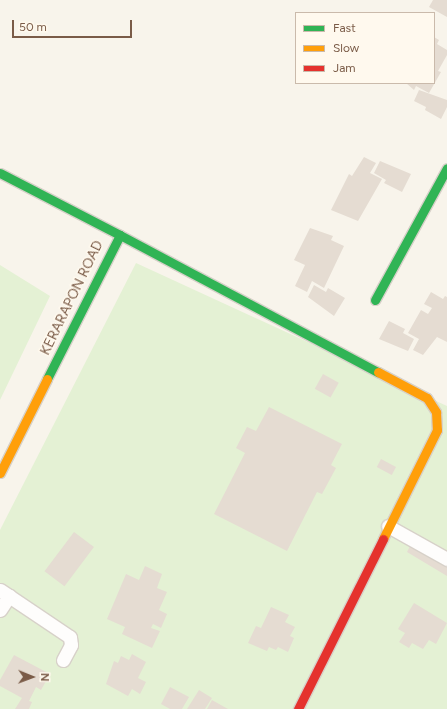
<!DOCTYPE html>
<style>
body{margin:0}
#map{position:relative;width:447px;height:709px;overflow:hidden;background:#f8f4eb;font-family:Figtree,sans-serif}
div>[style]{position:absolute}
.green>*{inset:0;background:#e4f1d4}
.building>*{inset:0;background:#e5dcd2;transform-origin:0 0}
.roads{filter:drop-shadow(1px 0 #d7d1c9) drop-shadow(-1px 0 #d7d1c9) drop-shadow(0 1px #d7d1c9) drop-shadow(0 -1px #d7d1c9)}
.street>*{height:13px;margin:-6.5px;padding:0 6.5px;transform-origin:6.5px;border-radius:6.5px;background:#fefdfc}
.fast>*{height:9px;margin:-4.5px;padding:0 4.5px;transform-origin:4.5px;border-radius:4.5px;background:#30b455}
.slow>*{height:9px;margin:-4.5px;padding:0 4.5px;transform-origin:4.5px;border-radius:4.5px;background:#ff9f0a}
.jam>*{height:9px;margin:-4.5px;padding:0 4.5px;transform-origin:4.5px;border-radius:4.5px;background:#e5322d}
span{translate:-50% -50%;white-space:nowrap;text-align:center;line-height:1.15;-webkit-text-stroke:3px #fff9ee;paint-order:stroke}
.street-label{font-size:14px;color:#7a5b47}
.legend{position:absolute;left:295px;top:12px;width:140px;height:72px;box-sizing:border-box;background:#fff9ee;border:1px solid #cabaab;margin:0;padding:5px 7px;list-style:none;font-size:12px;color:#7a5b47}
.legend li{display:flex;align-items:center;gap:8px;height:20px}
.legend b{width:20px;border:1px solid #cabaab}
.north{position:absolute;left:12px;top:657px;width:40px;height:40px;-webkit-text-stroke:3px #fff9ee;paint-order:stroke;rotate:91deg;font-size:11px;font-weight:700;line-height:16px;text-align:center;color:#7a5b47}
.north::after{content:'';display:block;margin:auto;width:14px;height:18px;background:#7a5b47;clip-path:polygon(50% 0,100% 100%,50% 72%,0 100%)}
.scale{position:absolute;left:12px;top:20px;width:120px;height:18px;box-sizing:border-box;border:2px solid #7a5b47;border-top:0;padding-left:5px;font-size:12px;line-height:14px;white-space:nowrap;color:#7a5b47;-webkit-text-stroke:3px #fff9ee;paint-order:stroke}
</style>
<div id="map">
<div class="green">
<i style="clip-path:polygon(136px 263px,447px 406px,447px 709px,0 709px,0 530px)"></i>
<i style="clip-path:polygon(0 265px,50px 296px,0 400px)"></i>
</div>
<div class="building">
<i style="clip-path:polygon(433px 0,447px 0,447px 17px,429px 7px)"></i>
<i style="clip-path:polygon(434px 37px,439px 40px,437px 44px,447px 50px,447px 55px,438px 71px,441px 72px,429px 93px,416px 86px,414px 90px,406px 83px,434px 83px)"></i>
<i style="clip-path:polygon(419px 90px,447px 100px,447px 107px,441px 119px,425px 110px,426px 107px,414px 101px)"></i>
<i style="clip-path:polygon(364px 157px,376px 163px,370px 173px,382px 179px,358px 221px,331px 210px,349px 174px,352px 176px)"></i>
<i style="clip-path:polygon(380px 161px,411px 174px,402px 192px,384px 183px,386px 180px,374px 173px)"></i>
<i style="clip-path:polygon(310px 228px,333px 236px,331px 240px,344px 246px,324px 288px,312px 281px,307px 292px,295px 286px,305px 265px,294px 260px)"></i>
<i style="clip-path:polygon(314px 285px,326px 292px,328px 288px,345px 298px,334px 316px,308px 297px)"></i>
<i style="clip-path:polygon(431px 292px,443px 299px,445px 296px,447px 297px,447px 342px,437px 337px,423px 355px,413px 350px,419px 339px,408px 333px,421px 310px,428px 314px,432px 308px,424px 304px)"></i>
<i style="clip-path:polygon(389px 321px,405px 329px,403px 333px,414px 339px,408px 351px,379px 339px)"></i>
<i style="left:323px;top:374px;width:18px;height:17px;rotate:29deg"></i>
<i style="clip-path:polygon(269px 407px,342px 444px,331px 465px,336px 468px,322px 494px,317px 492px,287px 551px,214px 514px,245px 453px,236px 448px,247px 427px,256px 431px)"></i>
<i style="left:381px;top:459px;width:17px;height:9px;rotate:28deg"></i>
<i style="left:74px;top:532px;width:25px;height:49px;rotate:37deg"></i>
<i style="clip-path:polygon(413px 540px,447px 560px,447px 576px,407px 552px)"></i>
<i style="clip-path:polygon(145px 566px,162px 574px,157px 588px,167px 592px,159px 610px,167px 614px,161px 628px,153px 624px,151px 628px,160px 631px,152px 648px,122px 634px,125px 627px,107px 619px,126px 574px,139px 580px)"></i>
<i style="clip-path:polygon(414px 603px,447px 623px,436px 644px,429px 640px,423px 649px,412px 643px,409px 648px,399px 642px,405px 633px,398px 629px)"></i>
<i style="clip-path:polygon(271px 607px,289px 615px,285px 622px,295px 627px,290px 636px,294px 638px,288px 652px,278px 647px,276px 650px,269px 647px,267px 651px,248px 643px,256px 626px,261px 628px)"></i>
<i style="clip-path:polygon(132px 654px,146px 662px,138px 678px,146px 682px,140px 694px,132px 689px,128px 696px,106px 684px,114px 661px,118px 663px,121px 656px,129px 660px)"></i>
<i style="clip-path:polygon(14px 655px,50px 674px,41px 690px,36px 687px,29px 701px,32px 702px,29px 709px,15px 709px,22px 698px,0 686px,0 680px)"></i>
<i style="clip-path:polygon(170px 687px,189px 697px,182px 709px,170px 709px,161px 704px)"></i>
<i style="clip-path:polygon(199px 690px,212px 698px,205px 709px,187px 709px)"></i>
<i style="clip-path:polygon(212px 700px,228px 709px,207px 709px)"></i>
</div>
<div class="roads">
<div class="street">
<i style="left:388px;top:526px;width:68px;rotate:29.2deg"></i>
<i style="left:0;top:590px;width:84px;rotate:33.9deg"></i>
<i style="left:70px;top:637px;width:8px;rotate:83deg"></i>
<i style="left:71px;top:645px;width:17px;rotate:118deg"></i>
<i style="left:0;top:610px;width:17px;rotate:-57deg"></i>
</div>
<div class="fast">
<i style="left:0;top:173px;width:135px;rotate:27.3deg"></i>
<i style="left:120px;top:235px;width:161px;rotate:116.9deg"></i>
<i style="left:120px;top:235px;width:292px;rotate:28deg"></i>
<i style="left:375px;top:300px;width:150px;rotate:-61.4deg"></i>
</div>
<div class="slow">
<i style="left:378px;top:372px;width:55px;rotate:28deg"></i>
<i style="left:427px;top:398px;width:17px;rotate:57deg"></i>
<i style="left:436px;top:412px;width:18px;rotate:87deg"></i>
<i style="left:437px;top:430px;width:122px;rotate:116.4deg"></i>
<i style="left:0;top:473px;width:105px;rotate:-63.4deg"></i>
</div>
<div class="jam">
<i style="left:298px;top:709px;width:190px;rotate:-63.4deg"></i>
</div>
</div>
<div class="street-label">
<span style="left:72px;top:298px;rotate:-64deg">KERARAPON ROAD</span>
</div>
<ul class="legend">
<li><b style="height:5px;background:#30b455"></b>Fast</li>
<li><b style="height:5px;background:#ff9f0a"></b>Slow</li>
<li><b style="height:5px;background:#e5322d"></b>Jam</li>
</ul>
<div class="north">N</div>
<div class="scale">50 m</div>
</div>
